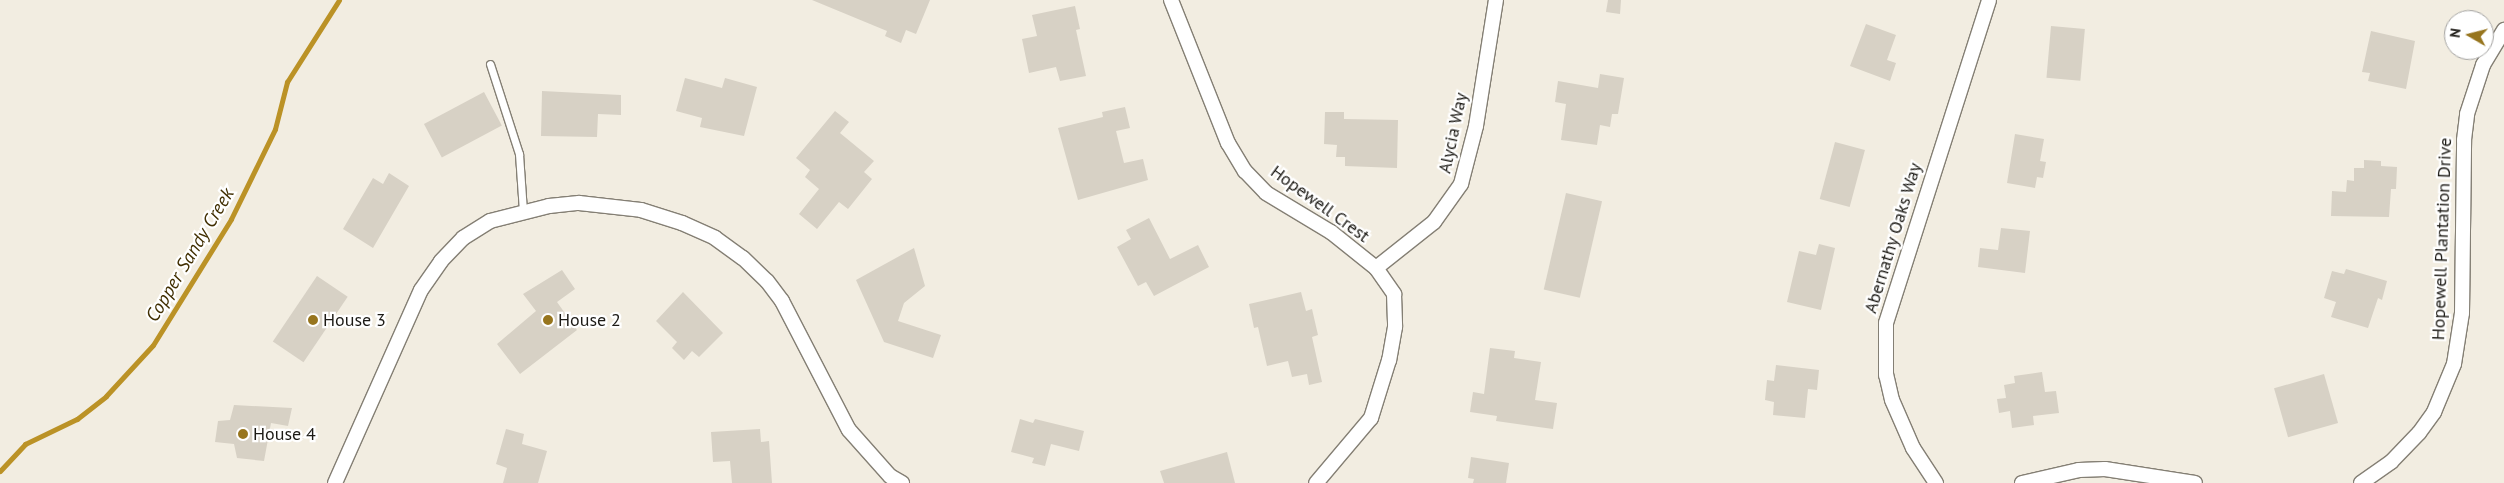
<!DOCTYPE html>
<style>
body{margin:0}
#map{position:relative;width:2504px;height:483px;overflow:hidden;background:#f2ede1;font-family:"PT Sans",sans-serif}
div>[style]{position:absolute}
.stream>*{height:5px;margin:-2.5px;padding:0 2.5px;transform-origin:2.5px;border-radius:2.5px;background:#bb9226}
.building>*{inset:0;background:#d7d1c5;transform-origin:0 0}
.roads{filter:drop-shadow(1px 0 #847f74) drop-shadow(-1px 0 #847f74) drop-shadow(0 1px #847f74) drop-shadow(0 -1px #847f74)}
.lane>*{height:7px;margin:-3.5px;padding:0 3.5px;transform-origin:3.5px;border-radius:3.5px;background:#fff}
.street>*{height:14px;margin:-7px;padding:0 7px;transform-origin:7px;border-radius:7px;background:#fff}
.dots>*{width:14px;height:14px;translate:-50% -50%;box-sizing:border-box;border:2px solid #fff;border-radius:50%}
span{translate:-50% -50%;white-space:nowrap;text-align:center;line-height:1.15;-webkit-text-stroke:4.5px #fff;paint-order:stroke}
.street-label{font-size:18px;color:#1c1a15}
.poi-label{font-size:18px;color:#1c1a15}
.left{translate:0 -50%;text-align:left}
.water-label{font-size:19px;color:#412f02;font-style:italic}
.north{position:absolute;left:2444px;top:10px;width:50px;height:50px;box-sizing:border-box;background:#fff;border:1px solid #a4a3a1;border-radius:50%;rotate:278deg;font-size:14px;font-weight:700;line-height:20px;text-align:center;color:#1c1a15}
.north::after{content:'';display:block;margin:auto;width:18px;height:22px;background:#97751e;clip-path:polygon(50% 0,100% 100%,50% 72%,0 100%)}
</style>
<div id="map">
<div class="stream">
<i style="left:0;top:471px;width:37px;rotate:-47deg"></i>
<i style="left:25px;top:444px;width:58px;rotate:-25.7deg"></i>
<i style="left:77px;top:419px;width:37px;rotate:-38deg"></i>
<i style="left:106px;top:396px;width:69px;rotate:-47.3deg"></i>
<i style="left:153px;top:345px;width:148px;rotate:-58.2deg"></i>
<i style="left:231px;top:219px;width:100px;rotate:-63.9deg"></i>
<i style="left:275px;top:129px;width:49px;rotate:-75.7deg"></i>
<i style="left:287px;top:82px;width:97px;rotate:-57.6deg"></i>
</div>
<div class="building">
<i style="clip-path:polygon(812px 0,930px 0,916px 34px,906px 30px,901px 43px,885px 36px,887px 31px)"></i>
<i style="clip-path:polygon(1608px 0,1621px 0,1620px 14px,1606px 12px)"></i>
<i style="clip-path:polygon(1075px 6px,1080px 29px,1076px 30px,1086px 76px,1060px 81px,1056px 67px,1029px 73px,1022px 39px,1037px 36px,1032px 15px)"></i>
<i style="clip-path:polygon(1866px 24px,1896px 35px,1887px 60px,1896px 63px,1890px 81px,1850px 66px)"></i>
<i style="left:2051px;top:26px;width:34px;height:52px;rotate:5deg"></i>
<i style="clip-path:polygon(2371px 31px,2415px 41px,2406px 89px,2368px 81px,2370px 73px,2362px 72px)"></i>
<i style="clip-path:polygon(1600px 74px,1624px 78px,1618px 114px,1612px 114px,1610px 127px,1600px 125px,1597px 145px,1561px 140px,1566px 104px,1555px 102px,1558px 81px,1598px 88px)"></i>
<i style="clip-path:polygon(685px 78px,722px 88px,725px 78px,757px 87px,744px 136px,700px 127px,702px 118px,676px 111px)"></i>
<i style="clip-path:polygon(542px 91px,621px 95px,621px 115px,598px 114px,597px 137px,541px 136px)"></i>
<i style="left:484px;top:92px;width:38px;height:68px;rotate:62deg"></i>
<i style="clip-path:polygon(1125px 107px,1130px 128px,1116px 131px,1124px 163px,1143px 159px,1148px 180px,1078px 200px,1058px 128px,1103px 117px,1102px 112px)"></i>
<i style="clip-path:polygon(835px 111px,849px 122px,840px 133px,874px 161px,864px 172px,872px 179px,848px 209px,839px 202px,817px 229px,799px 214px,819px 189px,805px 177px,810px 170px,796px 158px)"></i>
<i style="clip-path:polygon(1325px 112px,1344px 112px,1344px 119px,1398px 120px,1397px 168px,1345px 166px,1345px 157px,1336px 157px,1337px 145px,1324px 144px)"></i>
<i style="clip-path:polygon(2015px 134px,2044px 139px,2040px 161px,2046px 162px,2043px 178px,2037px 177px,2035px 188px,2007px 183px)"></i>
<i style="left:1835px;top:142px;width:31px;height:59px;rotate:15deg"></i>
<i style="clip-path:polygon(2364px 160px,2381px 161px,2381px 166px,2397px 167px,2396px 189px,2391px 189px,2389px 217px,2331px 216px,2332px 191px,2346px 192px,2347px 180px,2354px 181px,2354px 168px,2364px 168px)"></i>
<i style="clip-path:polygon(389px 173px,409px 186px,373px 248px,343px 229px,373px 178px,383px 184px)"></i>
<i style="left:1566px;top:193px;width:37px;height:99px;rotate:13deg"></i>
<i style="clip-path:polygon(1149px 218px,1170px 259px,1198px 245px,1209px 267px,1154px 296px,1146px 282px,1138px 286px,1117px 247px,1131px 239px,1126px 230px)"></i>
<i style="clip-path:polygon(2001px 228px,2030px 231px,2025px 273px,1978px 267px,1980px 248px,1998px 250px)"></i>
<i style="clip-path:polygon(1819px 244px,1835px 248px,1821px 310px,1787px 302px,1799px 251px,1816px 255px)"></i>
<i style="clip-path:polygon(914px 248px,925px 286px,904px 303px,898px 321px,941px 335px,933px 358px,884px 342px,856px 280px)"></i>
<i style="clip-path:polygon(2346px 269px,2387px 281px,2382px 300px,2378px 298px,2368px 328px,2331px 317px,2336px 302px,2324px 298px,2332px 271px,2344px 274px)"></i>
<i style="clip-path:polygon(562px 270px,575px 289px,557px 302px,577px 330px,520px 374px,497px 344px,536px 311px,523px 294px)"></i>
<i style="left:317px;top:276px;width:37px;height:79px;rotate:34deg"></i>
<i style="clip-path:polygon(683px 292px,723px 333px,699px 357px,692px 351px,684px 360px,672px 348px,677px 342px,656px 321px)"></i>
<i style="clip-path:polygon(1301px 292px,1306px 311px,1312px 309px,1318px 335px,1312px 337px,1322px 382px,1309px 385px,1307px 374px,1292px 377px,1288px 361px,1267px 366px,1258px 327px,1254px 328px,1249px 304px)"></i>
<i style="clip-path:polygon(1490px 348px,1515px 351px,1514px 358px,1541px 362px,1535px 400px,1557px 403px,1553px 429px,1496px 421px,1497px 416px,1470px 412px,1473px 392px,1484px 394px)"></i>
<i style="clip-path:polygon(1776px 365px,1819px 370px,1817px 390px,1808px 389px,1805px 418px,1773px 415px,1774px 402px,1765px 400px,1767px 380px,1774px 381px)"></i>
<i style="clip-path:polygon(2042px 372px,2045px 392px,2056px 391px,2059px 413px,2033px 416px,2034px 425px,2012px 428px,2010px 411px,1999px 413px,1997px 399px,2006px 398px,2004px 385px,2015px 383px,2014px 376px)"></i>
<i style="left:2324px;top:374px;width:51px;height:52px;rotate:74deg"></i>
<i style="clip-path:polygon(234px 405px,292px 408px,288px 426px,271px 423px,264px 461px,237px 458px,234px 444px,215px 442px,218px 421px,230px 420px)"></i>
<i style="clip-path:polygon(1020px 419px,1033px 423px,1035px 419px,1084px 431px,1079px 451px,1051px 444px,1045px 466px,1032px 463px,1034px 458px,1011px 452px)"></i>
<i style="clip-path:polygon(506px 429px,524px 434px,522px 444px,547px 451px,538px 483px,503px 483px,507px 468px,496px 464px)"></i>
<i style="clip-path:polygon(760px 429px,761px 442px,769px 441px,772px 483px,732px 483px,730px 461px,713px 462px,711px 432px)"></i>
<i style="clip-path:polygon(1227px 452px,1235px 483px,1164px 483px,1160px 471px)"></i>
<i style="clip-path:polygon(1471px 457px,1509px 463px,1506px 483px,1473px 483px,1474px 479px,1468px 478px)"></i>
</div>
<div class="roads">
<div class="lane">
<i style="left:490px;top:64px;width:95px;rotate:72.1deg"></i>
<i style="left:519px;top:154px;width:57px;rotate:86deg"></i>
</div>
<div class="street">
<i style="left:1171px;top:0;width:154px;rotate:68.3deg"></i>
<i style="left:1228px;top:143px;width:33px;rotate:59deg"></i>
<i style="left:1245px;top:171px;width:30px;rotate:46deg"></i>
<i style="left:1266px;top:193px;width:76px;rotate:31deg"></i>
<i style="left:1331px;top:232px;width:58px;rotate:38.7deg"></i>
<i style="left:1376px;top:268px;width:32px;rotate:55deg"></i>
<i style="left:1394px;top:294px;width:33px;rotate:88deg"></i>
<i style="left:1395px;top:327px;width:34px;rotate:100deg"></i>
<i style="left:1389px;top:360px;width:61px;rotate:107.2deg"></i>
<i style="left:1371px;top:418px;width:85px;rotate:130.2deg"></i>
<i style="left:1376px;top:268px;width:74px;rotate:-38.4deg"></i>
<i style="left:1434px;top:222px;width:47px;rotate:-54.6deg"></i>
<i style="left:1461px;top:184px;width:60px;rotate:-75.5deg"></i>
<i style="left:1476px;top:126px;width:128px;rotate:-81deg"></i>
<i style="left:335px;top:483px;width:211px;rotate:-66deg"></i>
<i style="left:421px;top:290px;width:35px;rotate:-55deg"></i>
<i style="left:441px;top:261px;width:32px;rotate:-46deg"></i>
<i style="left:463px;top:238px;width:32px;rotate:-32deg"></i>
<i style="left:490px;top:221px;width:61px;rotate:-14.3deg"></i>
<i style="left:549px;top:206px;width:30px;rotate:-6deg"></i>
<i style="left:579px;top:203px;width:62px;rotate:6.4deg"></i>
<i style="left:641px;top:210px;width:43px;rotate:17.6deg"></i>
<i style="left:682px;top:223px;width:36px;rotate:24deg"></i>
<i style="left:715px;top:238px;width:34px;rotate:36deg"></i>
<i style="left:743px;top:258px;width:33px;rotate:44deg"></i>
<i style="left:767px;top:281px;width:25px;rotate:53deg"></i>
<i style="left:782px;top:301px;width:145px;rotate:62.6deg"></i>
<i style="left:849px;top:430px;width:62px;rotate:48.3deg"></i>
<i style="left:890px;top:476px;width:14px;rotate:30deg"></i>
<i style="left:1936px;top:483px;width:42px;rotate:-123.3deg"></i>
<i style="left:1913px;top:448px;width:52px;rotate:-113.6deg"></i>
<i style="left:1892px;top:400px;width:26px;rotate:-103deg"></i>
<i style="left:1886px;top:375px;width:52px;rotate:-90deg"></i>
<i style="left:1886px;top:323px;width:339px;rotate:-72.3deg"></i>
<i style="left:2022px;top:483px;width:58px;rotate:-12.8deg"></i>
<i style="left:2079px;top:470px;width:26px;rotate:-2deg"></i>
<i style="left:2105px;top:469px;width:91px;rotate:8.8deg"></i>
<i style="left:2361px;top:483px;width:37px;rotate:-35deg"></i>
<i style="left:2391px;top:462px;width:40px;rotate:-46deg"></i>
<i style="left:2419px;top:433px;width:26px;rotate:-54deg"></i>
<i style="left:2434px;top:412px;width:52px;rotate:-67.4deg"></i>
<i style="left:2454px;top:364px;width:52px;rotate:-81.1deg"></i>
<i style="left:2462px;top:313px;width:173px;rotate:-89.3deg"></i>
<i style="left:2464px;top:140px;width:26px;rotate:-83deg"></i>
<i style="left:2467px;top:114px;width:52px;rotate:-71.9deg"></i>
<i style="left:2483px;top:65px;width:41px;rotate:-59deg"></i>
</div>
</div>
<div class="dots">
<i style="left:313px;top:320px;background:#97751e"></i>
<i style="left:548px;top:320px;background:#97751e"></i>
<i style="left:243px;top:434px;background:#97751e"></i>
</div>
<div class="street-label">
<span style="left:1453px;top:133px;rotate:-78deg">Alycia Way</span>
<span style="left:1320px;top:204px;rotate:36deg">Hopewell Crest</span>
<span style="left:1893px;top:238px;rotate:-73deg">Abernathy Oaks Way</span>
<span style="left:2442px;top:239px;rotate:-88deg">Hopewell Plantation Drive</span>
</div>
<div class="poi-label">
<span class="left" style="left:323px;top:320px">House 3</span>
<span class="left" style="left:558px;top:320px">House 2</span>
<span class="left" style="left:253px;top:434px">House 4</span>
</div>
<div class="water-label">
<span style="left:190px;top:255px;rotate:-59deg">Copper Sandy Creek</span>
</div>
<div class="north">N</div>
</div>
